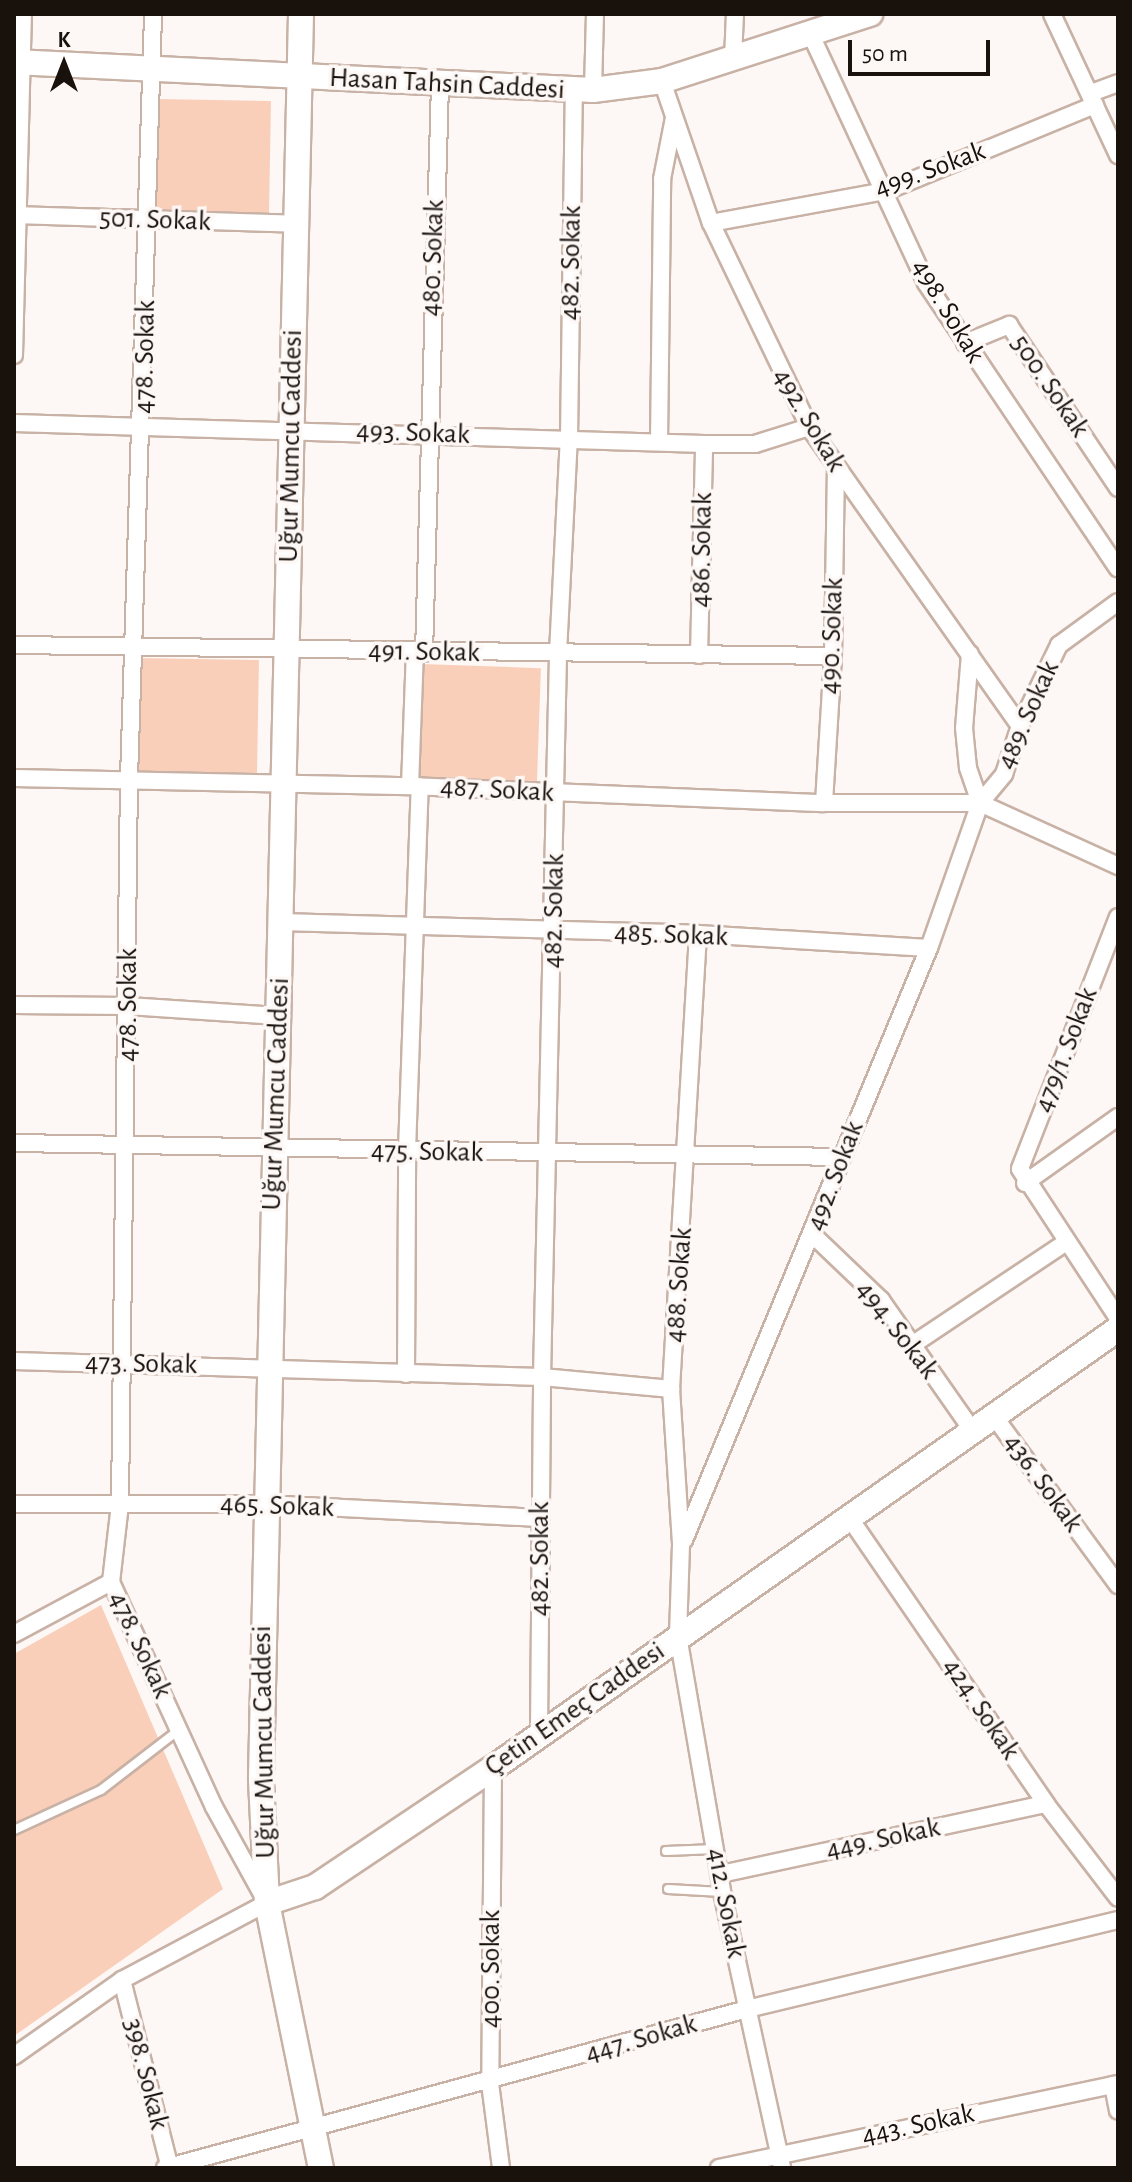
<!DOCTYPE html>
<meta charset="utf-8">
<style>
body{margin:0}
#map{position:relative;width:1132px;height:2182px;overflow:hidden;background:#fdf8f6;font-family:"Alegreya Sans",sans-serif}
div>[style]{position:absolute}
.green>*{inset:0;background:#f9cfb9;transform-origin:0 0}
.roads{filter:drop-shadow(2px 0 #c8b1a5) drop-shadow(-2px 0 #c8b1a5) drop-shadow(0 2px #c8b1a5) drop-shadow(0 -2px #c8b1a5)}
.lane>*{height:8px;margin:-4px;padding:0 4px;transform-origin:4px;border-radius:4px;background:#fff}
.street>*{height:16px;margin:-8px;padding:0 8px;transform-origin:8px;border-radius:8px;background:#fff}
.secondary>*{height:24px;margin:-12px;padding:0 12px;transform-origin:12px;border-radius:12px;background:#fff}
span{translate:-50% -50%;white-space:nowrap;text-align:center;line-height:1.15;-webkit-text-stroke:7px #fdf8f6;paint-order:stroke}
.street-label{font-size:28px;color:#18110c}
.frame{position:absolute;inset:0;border:16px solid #18110c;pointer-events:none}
.north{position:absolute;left:24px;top:24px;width:80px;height:80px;-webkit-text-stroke:6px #fdf8f6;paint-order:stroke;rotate:0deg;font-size:22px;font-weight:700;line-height:32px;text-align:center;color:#18110c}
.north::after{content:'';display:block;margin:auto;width:28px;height:36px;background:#18110c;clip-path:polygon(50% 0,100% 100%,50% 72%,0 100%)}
.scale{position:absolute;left:848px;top:40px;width:142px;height:36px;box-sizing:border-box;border:4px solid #18110c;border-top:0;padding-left:10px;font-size:24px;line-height:28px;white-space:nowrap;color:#18110c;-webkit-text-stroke:6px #fdf8f6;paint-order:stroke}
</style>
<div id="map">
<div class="green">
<i style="left:156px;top:99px;width:115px;height:114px;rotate:1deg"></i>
<i style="left:138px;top:658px;width:121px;height:113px;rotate:1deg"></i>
<i style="left:421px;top:664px;width:120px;height:114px;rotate:2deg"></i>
<i style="clip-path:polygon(101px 1605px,223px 1889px,14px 2036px,14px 1654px)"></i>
</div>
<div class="roads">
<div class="lane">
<i style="left:14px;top:1830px;width:96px;rotate:-24.7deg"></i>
<i style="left:101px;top:1790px;width:98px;rotate:-37.6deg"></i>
<i style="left:666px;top:1851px;width:50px;rotate:-2.3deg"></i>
<i style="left:668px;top:1889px;width:54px;rotate:3.2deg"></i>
</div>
<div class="street">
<i style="left:1052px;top:14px;width:156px;rotate:64.9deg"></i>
<i style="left:811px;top:35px;width:273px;rotate:65.1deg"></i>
<i style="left:926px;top:283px;width:344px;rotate:56.1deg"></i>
<i style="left:733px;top:59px;width:45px;rotate:-87.5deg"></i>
<i style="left:662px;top:81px;width:150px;rotate:71deg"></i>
<i style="left:711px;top:223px;width:226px;rotate:64.3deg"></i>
<i style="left:809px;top:427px;width:366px;rotate:54.8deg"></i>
<i style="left:593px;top:90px;width:76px;rotate:-88.5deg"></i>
<i style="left:1091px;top:93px;width:29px;rotate:-20deg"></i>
<i style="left:14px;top:215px;width:282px;rotate:1.8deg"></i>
<i style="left:711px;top:223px;width:178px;rotate:-10.4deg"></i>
<i style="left:886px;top:191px;width:226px;rotate:-22.4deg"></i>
<i style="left:965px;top:343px;width:48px;rotate:-22.2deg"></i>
<i style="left:1009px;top:325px;width:196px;rotate:56.2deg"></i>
<i style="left:14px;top:355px;width:341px;rotate:-88.5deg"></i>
<i style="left:14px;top:423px;width:690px;rotate:1.74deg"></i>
<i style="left:704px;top:444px;width:51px"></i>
<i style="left:755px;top:444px;width:57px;rotate:-17.5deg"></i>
<i style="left:659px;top:442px;width:263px;rotate:-89.3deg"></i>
<i style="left:662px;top:179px;width:62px;rotate:-78.9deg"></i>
<i style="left:14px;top:645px;width:819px;rotate:0.77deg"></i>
<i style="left:424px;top:653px;width:570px;rotate:-88.39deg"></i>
<i style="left:970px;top:654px;width:74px;rotate:94.6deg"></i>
<i style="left:964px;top:728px;width:40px;rotate:84.3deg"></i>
<i style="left:968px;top:768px;width:37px;rotate:71deg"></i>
<i style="left:699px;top:655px;width:211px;rotate:-88.6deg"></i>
<i style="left:14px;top:778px;width:396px;rotate:1.2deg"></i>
<i style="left:410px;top:786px;width:414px;rotate:2.4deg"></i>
<i style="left:824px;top:803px;width:156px"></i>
<i style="left:980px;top:803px;width:152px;rotate:24.5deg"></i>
<i style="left:410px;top:786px;width:134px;rotate:-87.9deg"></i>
<i style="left:824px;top:803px;width:147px;rotate:-86.5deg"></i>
<i style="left:833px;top:656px;width:187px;rotate:-89.1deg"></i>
<i style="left:1118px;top:917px;width:270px;rotate:111.3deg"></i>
<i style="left:1020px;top:1169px;width:178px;rotate:56.7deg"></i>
<i style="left:281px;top:922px;width:417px;rotate:1.6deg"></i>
<i style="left:698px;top:934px;width:231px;rotate:3.5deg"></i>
<i style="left:698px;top:934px;width:456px;rotate:93.4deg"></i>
<i style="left:671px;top:1389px;width:156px;rotate:86.3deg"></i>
<i style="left:681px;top:1545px;width:91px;rotate:91.9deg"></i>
<i style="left:678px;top:1636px;width:260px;rotate:80.2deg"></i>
<i style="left:722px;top:1892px;width:282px;rotate:77.7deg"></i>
<i style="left:14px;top:1005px;width:114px;rotate:0.5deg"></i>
<i style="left:128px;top:1006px;width:150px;rotate:3.8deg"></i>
<i style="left:14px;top:1143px;width:827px;rotate:0.97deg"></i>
<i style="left:1025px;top:1183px;width:114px;rotate:-35.4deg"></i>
<i style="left:813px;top:1235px;width:94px;rotate:43.7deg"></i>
<i style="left:881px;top:1300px;width:162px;rotate:55deg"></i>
<i style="left:912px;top:1345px;width:184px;rotate:-33.7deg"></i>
<i style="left:14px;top:1361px;width:528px;rotate:1.74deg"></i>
<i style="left:542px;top:1377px;width:130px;rotate:5.3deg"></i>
<i style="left:406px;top:1374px;width:223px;rotate:-89.7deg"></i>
<i style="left:407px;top:1151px;width:365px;rotate:-88deg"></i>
<i style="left:996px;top:1419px;width:206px;rotate:53.7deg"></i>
<i style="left:14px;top:1504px;width:250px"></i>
<i style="left:264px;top:1504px;width:275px;rotate:2.9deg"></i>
<i style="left:849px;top:1517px;width:348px;rotate:55.5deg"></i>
<i style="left:1046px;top:1804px;width:118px;rotate:52.5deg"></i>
<i style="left:684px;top:1540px;width:641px;rotate:-67.52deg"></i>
<i style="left:929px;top:948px;width:154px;rotate:-70.6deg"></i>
<i style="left:980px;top:803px;width:38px;rotate:-50deg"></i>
<i style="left:1004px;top:774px;width:51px;rotate:-71.6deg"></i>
<i style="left:1020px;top:726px;width:90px;rotate:-64.3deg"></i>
<i style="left:1059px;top:645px;width:73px;rotate:-36.1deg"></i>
<i style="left:14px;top:1634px;width:110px;rotate:-28.2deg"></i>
<i style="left:539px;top:1732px;width:355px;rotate:-89.5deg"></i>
<i style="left:542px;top:1377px;width:724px;rotate:-88.73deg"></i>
<i style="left:558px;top:653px;width:215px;rotate:-87.1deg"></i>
<i style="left:569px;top:438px;width:348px;rotate:-89.2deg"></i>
<i style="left:493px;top:1768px;width:315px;rotate:90.5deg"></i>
<i style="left:490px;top:2083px;width:86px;rotate:82.6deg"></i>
<i style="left:721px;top:1874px;width:332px;rotate:-12.2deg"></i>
<i style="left:122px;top:1980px;width:194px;rotate:75.7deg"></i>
<i style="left:14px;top:2056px;width:132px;rotate:-35.1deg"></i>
<i style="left:122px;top:1980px;width:164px;rotate:-28deg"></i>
<i style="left:267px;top:1903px;width:110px;rotate:-118.9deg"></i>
<i style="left:214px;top:1807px;width:247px;rotate:-114.6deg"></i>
<i style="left:111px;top:1582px;width:79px;rotate:-83.4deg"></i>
<i style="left:120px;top:1504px;width:725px;rotate:-89.29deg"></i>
<i style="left:129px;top:779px;width:765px;rotate:-88.2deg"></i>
<i style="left:1113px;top:2085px;width:26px;rotate:79deg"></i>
<i style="left:165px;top:2168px;width:603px;rotate:-15.28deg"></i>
<i style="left:747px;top:2009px;width:382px;rotate:-13.5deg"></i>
<i style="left:719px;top:2168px;width:408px;rotate:-11.9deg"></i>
</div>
<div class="secondary">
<i style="left:301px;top:14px;width:1766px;rotate:91.3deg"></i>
<i style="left:261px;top:1780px;width:123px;rotate:87.2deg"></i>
<i style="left:267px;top:1903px;width:270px;rotate:78.5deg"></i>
<i style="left:14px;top:62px;width:580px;rotate:2.77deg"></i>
<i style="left:593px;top:90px;width:70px;rotate:-7.4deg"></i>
<i style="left:662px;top:81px;width:219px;rotate:-17.9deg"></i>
<i style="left:267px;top:1903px;width:51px;rotate:-18.4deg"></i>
<i style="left:315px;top:1887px;width:214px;rotate:-33.8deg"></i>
<i style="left:493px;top:1768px;width:764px;rotate:-35.08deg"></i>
</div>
</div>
<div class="street-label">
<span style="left:447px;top:84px;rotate:3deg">Hasan Tahsin Caddesi</span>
<span style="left:930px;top:170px;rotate:-20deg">499. Sokak</span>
<span style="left:155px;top:220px;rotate:2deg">501. Sokak</span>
<span style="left:433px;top:258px;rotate:-88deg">480. Sokak</span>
<span style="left:571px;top:263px;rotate:-89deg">482. Sokak</span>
<span style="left:948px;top:311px;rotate:59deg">498. Sokak</span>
<span style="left:145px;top:357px;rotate:-89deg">478. Sokak</span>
<span style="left:1050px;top:386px;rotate:56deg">500. Sokak</span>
<span style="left:809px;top:420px;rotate:59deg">492. Sokak</span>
<span style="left:413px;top:433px;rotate:2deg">493. Sokak</span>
<span style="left:291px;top:446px;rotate:-89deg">Uğur Mumcu Caddesi</span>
<span style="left:702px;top:550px;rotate:-89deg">486. Sokak</span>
<span style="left:832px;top:636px;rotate:-88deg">490. Sokak</span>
<span style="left:424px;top:652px;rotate:1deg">491. Sokak</span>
<span style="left:1028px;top:715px;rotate:-66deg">489. Sokak</span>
<span style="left:497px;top:790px;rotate:3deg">487. Sokak</span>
<span style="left:554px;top:911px;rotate:-89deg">482. Sokak</span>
<span style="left:671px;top:935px;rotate:2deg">485. Sokak</span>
<span style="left:128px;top:1005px;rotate:-90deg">478. Sokak</span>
<span style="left:1066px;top:1050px;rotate:-69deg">479/1. Sokak</span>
<span style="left:276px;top:1094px;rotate:-88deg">Uğur Mumcu Caddesi</span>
<span style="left:427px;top:1152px;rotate:1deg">475. Sokak</span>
<span style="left:835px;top:1176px;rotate:-69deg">492. Sokak</span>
<span style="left:679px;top:1285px;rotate:-86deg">488. Sokak</span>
<span style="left:897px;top:1330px;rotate:52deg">494. Sokak</span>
<span style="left:141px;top:1364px;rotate:1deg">473. Sokak</span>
<span style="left:1043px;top:1483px;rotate:54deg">436. Sokak</span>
<span style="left:277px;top:1506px;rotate:2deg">465. Sokak</span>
<span style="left:540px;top:1559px;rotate:-90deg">482. Sokak</span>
<span style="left:140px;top:1645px;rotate:65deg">478. Sokak</span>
<span style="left:575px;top:1709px;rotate:-35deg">Çetin Emeç Caddesi</span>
<span style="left:981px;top:1709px;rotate:56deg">424. Sokak</span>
<span style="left:264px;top:1742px;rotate:-91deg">Uğur Mumcu Caddesi</span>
<span style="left:883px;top:1839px;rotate:-12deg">449. Sokak</span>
<span style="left:726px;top:1903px;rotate:79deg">412. Sokak</span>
<span style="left:491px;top:1969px;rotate:-90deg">400. Sokak</span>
<span style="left:641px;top:2039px;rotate:-16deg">447. Sokak</span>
<span style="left:146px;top:2074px;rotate:76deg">398. Sokak</span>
<span style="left:918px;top:2125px;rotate:-12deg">443. Sokak</span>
</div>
<div class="frame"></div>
<div class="north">K</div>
<div class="scale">50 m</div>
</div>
